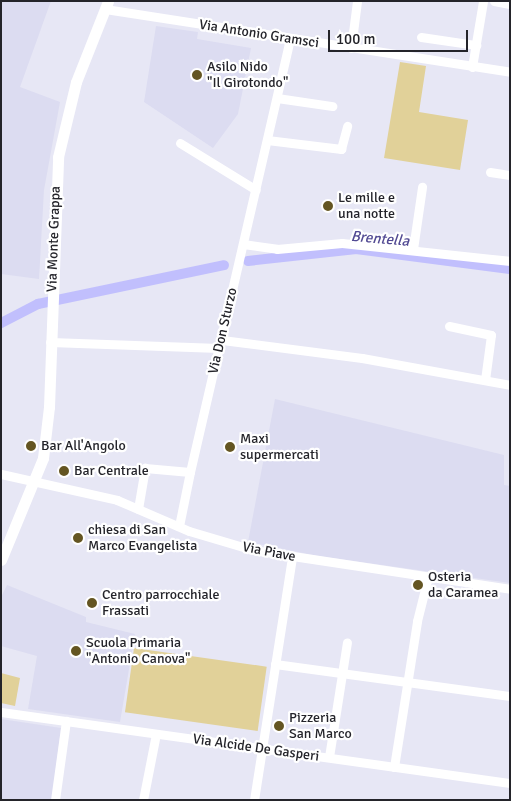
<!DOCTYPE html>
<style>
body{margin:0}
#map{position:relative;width:511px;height:801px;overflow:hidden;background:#e7e7f5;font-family:Signika,sans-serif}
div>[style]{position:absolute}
.built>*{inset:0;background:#dcdcf1}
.green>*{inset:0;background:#e1d199;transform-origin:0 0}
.canal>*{height:10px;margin:-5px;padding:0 5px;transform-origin:5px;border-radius:5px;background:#c1bffd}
.minor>*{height:9px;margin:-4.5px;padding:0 4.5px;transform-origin:4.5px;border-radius:4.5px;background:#fff}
.secondary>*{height:11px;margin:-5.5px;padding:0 5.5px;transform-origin:5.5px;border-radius:5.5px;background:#fff}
.dots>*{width:14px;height:14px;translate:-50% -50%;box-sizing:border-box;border:2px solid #fff;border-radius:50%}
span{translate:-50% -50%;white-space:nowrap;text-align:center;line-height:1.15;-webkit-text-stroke:4.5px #fff;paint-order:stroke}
.street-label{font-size:14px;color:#24242a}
.poi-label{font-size:14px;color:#24242a}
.left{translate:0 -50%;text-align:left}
.water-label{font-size:15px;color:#524a93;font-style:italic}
.frame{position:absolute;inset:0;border:2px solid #24242a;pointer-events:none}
.scale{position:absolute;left:328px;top:30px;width:140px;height:22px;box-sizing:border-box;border:2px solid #24242a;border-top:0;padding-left:6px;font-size:15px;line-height:18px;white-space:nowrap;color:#24242a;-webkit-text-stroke:4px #fff;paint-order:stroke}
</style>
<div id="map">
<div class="built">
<i style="clip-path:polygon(1px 1px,51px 1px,20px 87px,60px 102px,44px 190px,39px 279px,1px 274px)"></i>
<i style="clip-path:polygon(156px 26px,198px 32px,197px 39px,251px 48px,238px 114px,213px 148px,144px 102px)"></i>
<i style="clip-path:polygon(275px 399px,504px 455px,504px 485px,510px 486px,510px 583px,318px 556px,248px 542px)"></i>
<i style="clip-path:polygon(7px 585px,86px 617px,86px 622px,135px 634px,120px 722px,28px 709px,37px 656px,1px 646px,1px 597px)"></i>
<i style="clip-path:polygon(1px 719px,61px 728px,52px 800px,1px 800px)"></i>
</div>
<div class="green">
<i style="clip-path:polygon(400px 62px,426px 66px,419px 112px,468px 120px,460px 170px,384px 158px)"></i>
<i style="left:134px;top:648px;width:134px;height:65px;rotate:8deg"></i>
<i style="clip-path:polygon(1px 673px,20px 678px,15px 706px,1px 703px)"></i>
</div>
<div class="canal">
<i style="left:248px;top:261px;width:109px;rotate:-6.3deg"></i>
<i style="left:356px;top:249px;width:155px;rotate:7.4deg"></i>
<i style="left:1px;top:323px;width:42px;rotate:-27.2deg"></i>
<i style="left:38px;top:304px;width:190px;rotate:-11.8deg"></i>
</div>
<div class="minor">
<i style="left:494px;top:1px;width:16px;rotate:11deg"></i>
<i style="left:105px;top:9px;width:410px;rotate:8.8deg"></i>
<i style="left:421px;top:37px;width:56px;rotate:8.3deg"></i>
<i style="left:351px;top:48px;width:47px;rotate:-82.7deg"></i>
<i style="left:472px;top:67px;width:67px;rotate:-80.5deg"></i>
<i style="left:277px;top:98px;width:56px;rotate:8.3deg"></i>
<i style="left:267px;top:140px;width:75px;rotate:6.9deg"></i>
<i style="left:341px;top:149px;width:24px;rotate:-75deg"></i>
<i style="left:180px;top:143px;width:89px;rotate:31.7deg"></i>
<i style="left:490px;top:172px;width:20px;rotate:9deg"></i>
<i style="left:243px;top:244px;width:34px;rotate:8deg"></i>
<i style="left:277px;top:249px;width:65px;rotate:-5.3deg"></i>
<i style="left:342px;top:243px;width:169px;rotate:6.1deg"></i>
<i style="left:413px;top:249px;width:63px;rotate:-81.7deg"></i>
<i style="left:449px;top:326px;width:43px;rotate:12.1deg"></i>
<i style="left:491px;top:335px;width:45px;rotate:97.6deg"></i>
<i style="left:222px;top:340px;width:141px;rotate:7.3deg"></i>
<i style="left:362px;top:358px;width:150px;rotate:10.3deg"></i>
<i style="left:50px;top:342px;width:169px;rotate:2deg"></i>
<i style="left:190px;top:472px;width:443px;rotate:-77deg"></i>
<i style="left:1px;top:474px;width:119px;rotate:12.6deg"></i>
<i style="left:117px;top:500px;width:78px;rotate:23.3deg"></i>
<i style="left:189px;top:531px;width:67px;rotate:16.5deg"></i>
<i style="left:253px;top:550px;width:260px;rotate:8.6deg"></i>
<i style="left:138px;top:509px;width:42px;rotate:-80.3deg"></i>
<i style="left:145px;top:468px;width:45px;rotate:5.1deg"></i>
<i style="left:190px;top:472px;width:55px;rotate:101.5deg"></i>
<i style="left:275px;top:664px;width:237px;rotate:7.8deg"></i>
<i style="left:1px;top:712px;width:514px;rotate:7.94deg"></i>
<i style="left:329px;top:757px;width:116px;rotate:-81.1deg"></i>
<i style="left:394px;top:767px;width:148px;rotate:-81deg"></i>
<i style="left:417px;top:621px;width:45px;rotate:-76deg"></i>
<i style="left:55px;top:800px;width:80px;rotate:-82.1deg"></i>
<i style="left:143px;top:800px;width:67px;rotate:-78.9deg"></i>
<i style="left:254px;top:800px;width:246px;rotate:-81.1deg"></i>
</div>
<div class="secondary">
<i style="left:1px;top:560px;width:110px;rotate:-67.6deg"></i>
<i style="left:43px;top:458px;width:51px;rotate:-83.3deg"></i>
<i style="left:49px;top:407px;width:250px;rotate:-87.9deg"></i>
<i style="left:58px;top:157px;width:77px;rotate:-76.5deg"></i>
<i style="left:76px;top:82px;width:87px;rotate:-68.4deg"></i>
</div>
<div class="dots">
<i style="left:197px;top:75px;background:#645522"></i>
<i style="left:328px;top:206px;background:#645522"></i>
<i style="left:31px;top:446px;background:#645522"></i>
<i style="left:230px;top:447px;background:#645522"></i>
<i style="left:64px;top:471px;background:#645522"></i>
<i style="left:78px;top:538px;background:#645522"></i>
<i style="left:418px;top:585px;background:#645522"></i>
<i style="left:92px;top:603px;background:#645522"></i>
<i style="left:76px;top:651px;background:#645522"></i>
<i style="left:279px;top:726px;background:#645522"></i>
</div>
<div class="street-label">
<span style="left:259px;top:34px;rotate:9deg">Via Antonio Gramsci</span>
<span style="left:54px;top:239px;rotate:-88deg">Via Monte Grappa</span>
<span style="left:223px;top:331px;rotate:-77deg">Via Don Sturzo</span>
<span style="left:269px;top:552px;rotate:11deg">Via Piave</span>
<span style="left:256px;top:748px;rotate:8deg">Via Alcide De Gasperi</span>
</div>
<div class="poi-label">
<span class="left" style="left:207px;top:75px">Asilo Nido<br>"Il Girotondo"</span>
<span class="left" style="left:338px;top:206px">Le mille e<br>una notte</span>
<span class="left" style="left:240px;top:447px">Maxi<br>supermercati</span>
<span class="left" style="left:41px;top:446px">Bar All'Angolo</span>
<span class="left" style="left:74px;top:471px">Bar Centrale</span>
<span class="left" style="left:88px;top:538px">chiesa di San<br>Marco Evangelista</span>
<span class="left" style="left:428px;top:585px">Osteria<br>da Caramea</span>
<span class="left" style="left:102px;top:603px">Centro parrocchiale<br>Frassati</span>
<span class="left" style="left:86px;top:651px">Scuola Primaria<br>"Antonio Canova"</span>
<span class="left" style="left:289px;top:726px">Pizzeria<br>San Marco</span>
</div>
<div class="water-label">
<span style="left:380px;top:239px;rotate:5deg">Brentella</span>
</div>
<div class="frame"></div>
<div class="scale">100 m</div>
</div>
